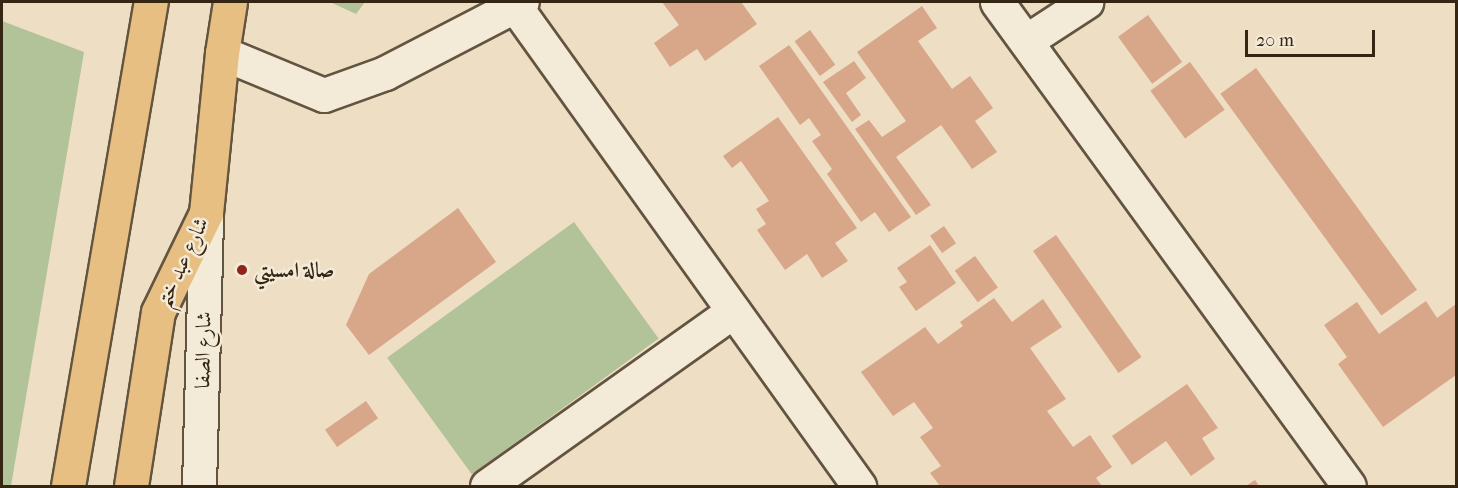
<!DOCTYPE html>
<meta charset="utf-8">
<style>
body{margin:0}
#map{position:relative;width:1458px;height:488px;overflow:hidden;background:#eedec3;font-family:"IM FELL French Canon",Amiri,serif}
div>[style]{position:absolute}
.green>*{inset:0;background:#b2c299;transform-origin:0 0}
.building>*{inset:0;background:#d8a689;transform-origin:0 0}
.roads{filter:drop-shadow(2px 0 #635440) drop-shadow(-2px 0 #635440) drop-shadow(0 2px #635440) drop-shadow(0 -2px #635440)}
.street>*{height:33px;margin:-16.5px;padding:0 16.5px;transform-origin:16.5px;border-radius:16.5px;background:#f4ead8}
.secondary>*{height:33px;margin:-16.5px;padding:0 16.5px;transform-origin:16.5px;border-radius:16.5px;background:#f4ead8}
.primary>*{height:33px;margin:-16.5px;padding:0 16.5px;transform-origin:16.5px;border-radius:16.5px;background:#e7bf82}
.dots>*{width:16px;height:16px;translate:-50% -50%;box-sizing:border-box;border:3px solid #f4ead8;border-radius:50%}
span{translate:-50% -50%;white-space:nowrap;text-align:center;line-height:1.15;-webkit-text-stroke:5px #f4ead8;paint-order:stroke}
.street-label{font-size:21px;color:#352614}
.poi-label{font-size:21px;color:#352614;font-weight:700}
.left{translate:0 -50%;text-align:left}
.frame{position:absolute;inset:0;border:3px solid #352614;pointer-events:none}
.scale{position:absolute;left:1245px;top:30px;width:130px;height:27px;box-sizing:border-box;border:3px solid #352614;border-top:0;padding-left:8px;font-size:18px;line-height:21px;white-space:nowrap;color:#352614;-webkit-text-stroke:4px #f4ead8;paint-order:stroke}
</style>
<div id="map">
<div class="green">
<i style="clip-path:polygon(330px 2px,365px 2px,356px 14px)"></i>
<i style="clip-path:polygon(2px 21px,84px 52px,11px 486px,2px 486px)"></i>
<i style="left:574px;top:222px;width:144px;height:231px;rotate:54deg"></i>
</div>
<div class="building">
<i style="clip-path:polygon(662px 2px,741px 2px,757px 24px,705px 61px,697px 49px,670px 67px,654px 43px,679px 25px)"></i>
<i style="clip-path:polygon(922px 6px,937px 28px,918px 41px,952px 89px,970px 76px,993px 108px,975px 121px,997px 152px,972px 169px,941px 125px,896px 157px,931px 205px,916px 215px,855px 129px,869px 120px,882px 137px,906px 121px,857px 52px)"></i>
<i style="left:1148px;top:15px;width:58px;height:37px;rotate:54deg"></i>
<i style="left:810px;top:30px;width:43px;height:19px;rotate:54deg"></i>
<i style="clip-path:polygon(789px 45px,911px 217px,889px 232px,875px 212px,861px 222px,827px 174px,832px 169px,812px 141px,821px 135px,809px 118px,800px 125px,759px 66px)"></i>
<i style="clip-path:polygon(854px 61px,866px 78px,846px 93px,861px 115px,852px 122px,823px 82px)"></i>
<i style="left:1190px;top:62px;width:59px;height:49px;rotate:54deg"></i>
<i style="left:1256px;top:68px;width:274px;height:44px;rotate:54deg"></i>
<i style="clip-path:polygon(778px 117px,857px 228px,835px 243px,848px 261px,822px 278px,807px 254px,785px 270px,757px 230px,766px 224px,756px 209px,769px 201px,741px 161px,732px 168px,723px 156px)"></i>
<i style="clip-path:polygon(458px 208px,496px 262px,369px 355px,346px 325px,369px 274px)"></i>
<i style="left:944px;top:226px;width:21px;height:17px;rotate:55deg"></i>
<i style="left:1056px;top:235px;width:149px;height:28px;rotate:55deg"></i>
<i style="clip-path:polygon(930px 245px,956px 283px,916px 311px,899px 287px,907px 282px,897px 268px)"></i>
<i style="left:975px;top:256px;width:39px;height:25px;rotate:54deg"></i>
<i style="clip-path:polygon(994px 298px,1012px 322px,1043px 299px,1062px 327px,1030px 348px,1066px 399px,1047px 411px,1073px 447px,1090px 435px,1112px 467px,1096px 478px,1102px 486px,940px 486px,930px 473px,941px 466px,920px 437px,933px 428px,914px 402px,893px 416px,861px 372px,925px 327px,938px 344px,963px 326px,960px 322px)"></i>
<i style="clip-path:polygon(1426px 301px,1437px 318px,1456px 304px,1456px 375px,1383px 427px,1338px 364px,1347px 357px,1324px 325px,1357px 302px,1379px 334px)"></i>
<i style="clip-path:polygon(1187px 384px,1218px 428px,1202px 438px,1215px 459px,1191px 476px,1166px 441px,1132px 465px,1112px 436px)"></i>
<i style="left:366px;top:401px;width:21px;height:50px;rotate:55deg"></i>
<i style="clip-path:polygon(1255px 480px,1259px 486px,1246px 486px)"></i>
</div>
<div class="roads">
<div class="street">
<i style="left:997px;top:2px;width:598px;rotate:53.97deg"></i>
<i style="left:515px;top:6px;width:591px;rotate:54.37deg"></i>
<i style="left:1026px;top:41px;width:72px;rotate:-33deg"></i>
<i style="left:222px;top:53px;width:110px;rotate:22.4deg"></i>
<i style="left:324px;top:95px;width:65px;rotate:-19.8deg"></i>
<i style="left:385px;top:73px;width:154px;rotate:-27.4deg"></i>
<i style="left:487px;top:486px;width:302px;rotate:-35.4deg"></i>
</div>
<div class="secondary">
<i style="left:199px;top:486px;width:273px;rotate:-88.5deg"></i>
</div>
<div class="primary">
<i style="left:68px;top:486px;width:491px;rotate:-80.3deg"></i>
<i style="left:131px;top:486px;width:176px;rotate:-81.2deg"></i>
<i style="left:158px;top:312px;width:110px;rotate:-64.1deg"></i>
<i style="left:206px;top:213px;width:161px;rotate:-84.3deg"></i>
<i style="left:222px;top:53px;width:52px;rotate:-81.1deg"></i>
</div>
</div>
<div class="dots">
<i style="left:242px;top:270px;background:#8f2418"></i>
</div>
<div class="street-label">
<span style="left:182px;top:262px;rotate:-65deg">شارع عبد ختم</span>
<span style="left:203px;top:350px;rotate:-89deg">شارع الصفا</span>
</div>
<div class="poi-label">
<span class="left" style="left:254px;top:270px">صالة امسيتي</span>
</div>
<div class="frame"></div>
<div class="scale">20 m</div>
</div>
